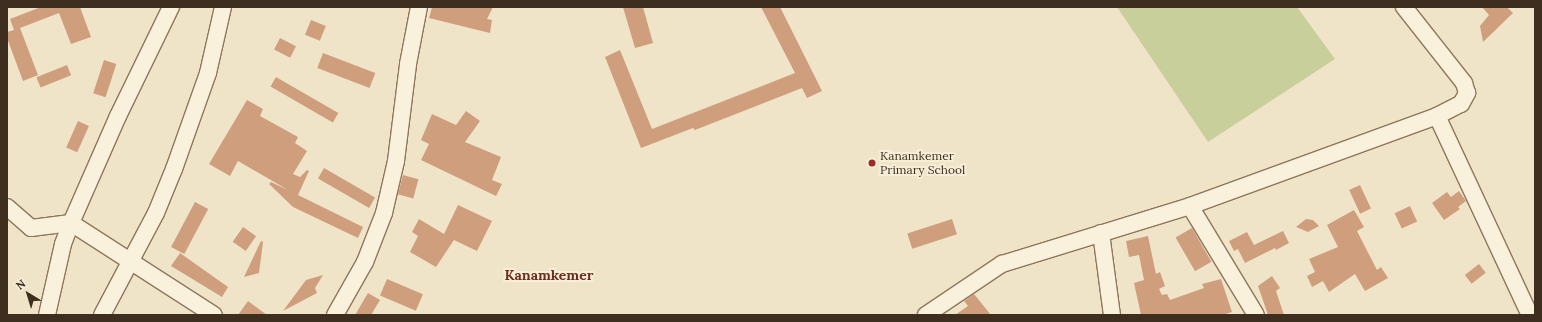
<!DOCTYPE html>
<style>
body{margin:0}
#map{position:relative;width:1542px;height:322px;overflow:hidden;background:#f0e4c8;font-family:Lora,serif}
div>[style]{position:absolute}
.green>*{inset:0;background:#c9cf9b}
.building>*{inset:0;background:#cf9f7d;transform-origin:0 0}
.roads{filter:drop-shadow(1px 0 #8d765c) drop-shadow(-1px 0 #8d765c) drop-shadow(0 1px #8d765c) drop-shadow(0 -1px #8d765c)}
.minor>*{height:16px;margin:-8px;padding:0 8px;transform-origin:8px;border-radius:8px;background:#faf1dc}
.dots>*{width:11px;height:11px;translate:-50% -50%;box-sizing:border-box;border:2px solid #f7eed8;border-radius:50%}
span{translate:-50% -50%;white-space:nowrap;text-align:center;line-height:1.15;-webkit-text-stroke:4px #f7eed8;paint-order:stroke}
.poi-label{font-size:12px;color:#3d2e20}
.left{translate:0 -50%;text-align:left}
.quarter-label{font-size:14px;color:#6b2e1e;font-weight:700}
.frame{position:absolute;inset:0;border:8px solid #3d2e20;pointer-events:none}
.north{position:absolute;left:8px;top:274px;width:40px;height:40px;-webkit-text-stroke:3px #f7eed8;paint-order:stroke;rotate:322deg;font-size:11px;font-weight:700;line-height:16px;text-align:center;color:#3d2e20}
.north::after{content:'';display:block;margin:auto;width:14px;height:18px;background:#3d2e20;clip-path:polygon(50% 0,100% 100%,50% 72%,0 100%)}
</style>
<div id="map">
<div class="green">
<i style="clip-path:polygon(1117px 7px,1297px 7px,1335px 59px,1208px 142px)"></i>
</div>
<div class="building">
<i style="clip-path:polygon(41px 7px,80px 7px,91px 37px,71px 44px,59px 13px,20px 28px,38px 75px,23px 81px,7px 38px,7px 32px,14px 30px,10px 19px)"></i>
<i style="clip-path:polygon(432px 7px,493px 7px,487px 19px,492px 20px,490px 33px,429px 18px)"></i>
<i style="clip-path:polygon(623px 7px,643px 7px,653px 43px,635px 48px)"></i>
<i style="clip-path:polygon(761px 7px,780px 7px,822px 91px,807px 98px,802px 88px,695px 130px,693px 128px,641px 148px,605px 57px,620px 50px,652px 129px,795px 73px)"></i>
<i style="clip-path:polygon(1482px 7px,1507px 7px,1513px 13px,1483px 42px,1480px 26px,1489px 15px)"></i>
<i style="left:311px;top:20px;width:16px;height:16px;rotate:22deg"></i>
<i style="left:280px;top:38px;width:18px;height:13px;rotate:27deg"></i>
<i style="left:323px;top:53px;width:56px;height:16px;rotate:21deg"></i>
<i style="left:104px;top:60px;width:13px;height:35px;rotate:18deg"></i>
<i style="left:67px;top:65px;width:11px;height:33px;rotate:68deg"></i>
<i style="left:276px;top:77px;width:72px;height:11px;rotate:30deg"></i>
<i style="clip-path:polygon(247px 100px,263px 109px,260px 116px,298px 137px,295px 143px,307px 151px,293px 174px,300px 177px,307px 170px,309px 171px,298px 195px,363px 227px,358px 238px,293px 207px,269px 184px,271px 182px,288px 190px,238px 161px,230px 176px,209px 164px)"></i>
<i style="clip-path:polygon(466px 111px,480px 121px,465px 142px,501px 157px,492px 180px,502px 184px,496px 196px,421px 160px,429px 144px,421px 140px,432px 114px,456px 125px)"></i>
<i style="left:78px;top:121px;width:12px;height:29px;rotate:24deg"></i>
<i style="left:324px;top:168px;width:59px;height:12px;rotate:30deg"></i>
<i style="left:403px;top:175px;width:16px;height:20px;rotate:15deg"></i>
<i style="left:1360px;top:185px;width:26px;height:12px;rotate:65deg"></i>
<i style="clip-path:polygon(1459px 191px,1466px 201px,1458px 207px,1460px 209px,1444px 220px,1432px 203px,1447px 192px,1451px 197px)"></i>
<i style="left:195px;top:202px;width:15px;height:51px;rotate:28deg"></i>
<i style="clip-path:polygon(458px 205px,492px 221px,477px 251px,454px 240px,436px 267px,410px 252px,418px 236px,412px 232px,419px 219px,444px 234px)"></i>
<i style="left:1410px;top:206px;width:17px;height:17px;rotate:65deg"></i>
<i style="clip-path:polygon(1354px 210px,1364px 227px,1357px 231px,1377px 270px,1381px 267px,1388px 278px,1365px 291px,1355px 274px,1329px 292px,1323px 281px,1312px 287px,1307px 276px,1315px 272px,1309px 259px,1338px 247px,1327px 225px)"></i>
<i style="left:952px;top:219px;width:16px;height:47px;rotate:72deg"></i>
<i style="clip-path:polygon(1306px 219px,1313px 220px,1319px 226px,1308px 232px,1296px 227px)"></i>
<i style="left:243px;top:227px;width:16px;height:18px;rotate:35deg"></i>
<i style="left:1192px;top:228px;width:39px;height:19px;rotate:60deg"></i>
<i style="clip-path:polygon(1283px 231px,1289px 243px,1276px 250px,1275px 248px,1245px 263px,1238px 249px,1234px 251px,1229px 241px,1247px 232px,1254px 245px)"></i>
<i style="clip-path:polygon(1148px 236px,1156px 274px,1160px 272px,1165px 286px,1159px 289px,1162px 295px,1167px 294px,1170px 300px,1204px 288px,1202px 284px,1221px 279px,1232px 312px,1222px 315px,1141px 315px,1134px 283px,1144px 280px,1139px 255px,1129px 257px,1126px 241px)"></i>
<i style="clip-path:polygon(261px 241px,263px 242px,259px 273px,244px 277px)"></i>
<i style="clip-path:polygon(180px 253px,228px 287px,222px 297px,171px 266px)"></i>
<i style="left:1479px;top:264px;width:11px;height:18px;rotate:52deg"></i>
<i style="clip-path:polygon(323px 275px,315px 288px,317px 293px,283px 311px,306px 280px)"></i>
<i style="clip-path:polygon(1272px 276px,1280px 288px,1276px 291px,1284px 315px,1268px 315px,1258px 286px)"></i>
<i style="left:387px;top:279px;width:39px;height:18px;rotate:23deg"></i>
<i style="clip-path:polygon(368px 293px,380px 300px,371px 315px,355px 315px)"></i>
<i style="clip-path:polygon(974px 294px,991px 315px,955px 315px,968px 306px,964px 301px)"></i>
<i style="clip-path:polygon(248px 301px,267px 315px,238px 315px)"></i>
</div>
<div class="roads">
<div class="minor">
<i style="left:171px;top:7px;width:121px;rotate:115.9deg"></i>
<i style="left:118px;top:116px;width:117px;rotate:113.7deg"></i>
<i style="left:71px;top:223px;width:170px;rotate:32.8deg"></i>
<i style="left:1437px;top:116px;width:220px;rotate:65deg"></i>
<i style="left:1190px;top:206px;width:127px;rotate:58.8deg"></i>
<i style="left:7px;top:207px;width:32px;rotate:41deg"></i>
<i style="left:31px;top:228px;width:40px;rotate:-7.1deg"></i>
<i style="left:71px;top:223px;width:22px;rotate:111deg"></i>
<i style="left:63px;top:244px;width:73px;rotate:102.7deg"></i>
<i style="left:1101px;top:233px;width:83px;rotate:82.4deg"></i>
<i style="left:102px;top:315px;width:115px;rotate:-62.1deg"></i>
<i style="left:156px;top:213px;width:48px;rotate:-67.8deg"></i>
<i style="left:174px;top:169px;width:102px;rotate:-70.5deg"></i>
<i style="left:208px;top:73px;width:68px;rotate:-77.2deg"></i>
<i style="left:335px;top:315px;width:61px;rotate:-60.5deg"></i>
<i style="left:365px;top:262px;width:53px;rotate:-68.8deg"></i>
<i style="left:384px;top:213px;width:53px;rotate:-77deg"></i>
<i style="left:396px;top:161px;width:98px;rotate:-82.9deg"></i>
<i style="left:408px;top:64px;width:58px;rotate:-79.1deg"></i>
<i style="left:926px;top:315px;width:92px;rotate:-33.9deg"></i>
<i style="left:1002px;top:264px;width:197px;rotate:-17.1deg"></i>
<i style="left:1190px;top:206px;width:263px;rotate:-20deg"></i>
<i style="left:1437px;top:116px;width:27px;rotate:-27deg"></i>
<i style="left:1461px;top:104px;width:13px;rotate:-61deg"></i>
<i style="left:1467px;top:93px;width:10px;rotate:-107deg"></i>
<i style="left:1464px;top:83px;width:97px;rotate:-128.3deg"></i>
</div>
</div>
<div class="dots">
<i style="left:872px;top:163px;background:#9e2a2b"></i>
</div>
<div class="poi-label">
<span class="left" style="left:880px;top:163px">Kanamkemer<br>Primary School</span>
</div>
<div class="quarter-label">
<span style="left:549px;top:275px">Kanamkemer</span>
</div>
<div class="frame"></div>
<div class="north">N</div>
</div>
